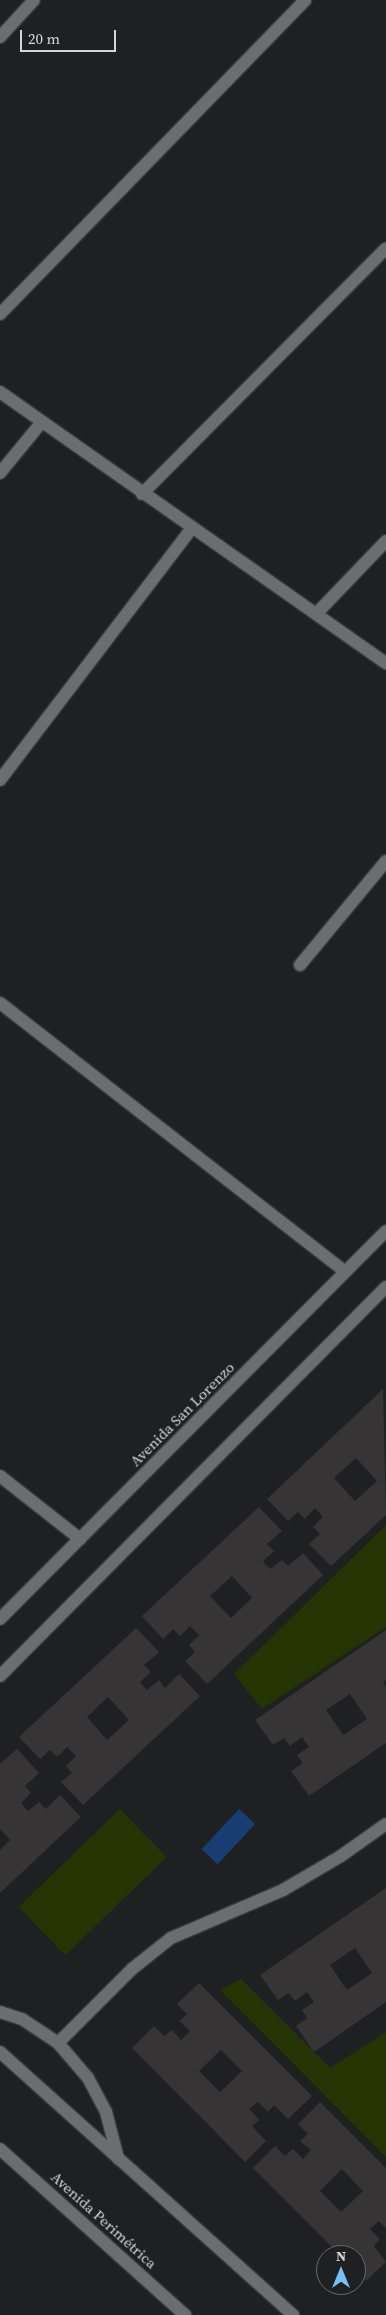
<!DOCTYPE html>
<meta charset="utf-8">
<style>
body{margin:0}
#map{position:relative;width:386px;height:2315px;overflow:hidden;background:#1f2022;font-family:"Source Serif 4",serif}
div>[style]{position:absolute}
.green>*{inset:0;background:#253403;transform-origin:0 0}
.water>*{inset:0;background:#183d71;transform-origin:0 0}
.building>*{inset:0;background:#373435}
.roads{filter:drop-shadow(1px 0 #3a3b3d) drop-shadow(-1px 0 #3a3b3d) drop-shadow(0 1px #3a3b3d) drop-shadow(0 -1px #3a3b3d)}
.minor>*{height:12px;margin:-6px;padding:0 6px;transform-origin:6px;border-radius:6px;background:#6b6d70}
span{translate:-50% -50%;white-space:nowrap;text-align:center;line-height:1.15;-webkit-text-stroke:4px #1f2022;paint-order:stroke}
.street-label{font-size:15px;color:#d5d6d7}
.north{position:absolute;left:316px;top:2245px;width:50px;height:50px;box-sizing:border-box;background:#1f2022;border:1px solid #68696a;border-radius:50%;rotate:0deg;font-size:14px;font-weight:700;line-height:20px;text-align:center;color:#d5d6d7}
.north::after{content:'';display:block;margin:auto;width:18px;height:22px;background:#77bff7;clip-path:polygon(50% 0,100% 100%,50% 72%,0 100%)}
.scale{position:absolute;left:20px;top:30px;width:96px;height:22px;box-sizing:border-box;border:2px solid #d5d6d7;border-top:0;padding-left:6px;font-size:15px;line-height:18px;white-space:nowrap;color:#d5d6d7;-webkit-text-stroke:4px #1f2022;paint-order:stroke}
</style>
<div id="map">
<div class="green">
<i style="clip-path:polygon(386px 1525px,386px 1627px,262px 1709px,234px 1674px)"></i>
<i style="left:120px;top:1809px;width:67px;height:141px;rotate:46deg"></i>
<i style="clip-path:polygon(241px 1979px,330px 2068px,386px 2032px,386px 2157px,220px 1990px)"></i>
</div>
<div class="water">
<i style="left:239px;top:1809px;width:22px;height:55px;rotate:43deg"></i>
</div>
<div class="building">
<i style="clip-path:polygon(evenodd,383px 1389px,386px 1515px,331px 1566px,309px 1544px,320px 1534px,313px 1527px,323px 1517px,315px 1508px,305px 1519px,298px 1512px,288px 1521px,267px 1499px,383px 1389px,356px 1458px,377px 1481px,355px 1501px,334px 1478px,356px 1458px)"></i>
<i style="clip-path:polygon(evenodd,259px 1507px,282px 1531px,267px 1544px,274px 1551px,263px 1561px,270px 1569px,282px 1560px,288px 1566px,303px 1553px,323px 1575px,207px 1684px,185px 1661px,195px 1652px,189px 1645px,199px 1635px,190px 1626px,180px 1636px,173px 1629px,163px 1639px,142px 1616px,259px 1507px,232px 1576px,252px 1598px,231px 1618px,210px 1596px,232px 1576px)"></i>
<i style="clip-path:polygon(evenodd,136px 1628px,159px 1652px,144px 1665px,151px 1672px,140px 1682px,147px 1690px,159px 1680px,165px 1688px,179px 1674px,200px 1696px,83px 1805px,61px 1782px,72px 1773px,66px 1766px,76px 1756px,67px 1747px,57px 1757px,50px 1750px,40px 1759px,19px 1737px,136px 1628px,108px 1697px,129px 1720px,107px 1740px,87px 1717px,108px 1697px)"></i>
<i style="clip-path:polygon(evenodd,386px 1630px,386px 1680px,383px 1682px,386px 1687px,386px 1743px,309px 1796px,291px 1771px,303px 1763px,297px 1755px,309px 1747px,302px 1737px,290px 1746px,284px 1738px,273px 1745px,255px 1720px,386px 1630px,350px 1694px,367px 1719px,343px 1735px,326px 1710px,350px 1694px)"></i>
<i style="clip-path:polygon(17px 1749px,39px 1773px,25px 1786px,31px 1793px,21px 1803px,28px 1811px,39px 1802px,46px 1809px,60px 1795px,81px 1817px,0 1893px,0 1850px,10px 1840px,0 1829px,0 1764px)"></i>
<i style="clip-path:polygon(evenodd,386px 1888px,386px 2002px,314px 2052px,296px 2026px,307px 2018px,302px 2010px,314px 2002px,307px 1992px,295px 2001px,289px 1993px,278px 2000px,260px 1975px,386px 1888px,355px 1948px,372px 1973px,347px 1990px,330px 1965px,355px 1948px)"></i>
<i style="clip-path:polygon(evenodd,199px 1983px,312px 2096px,288px 2119px,274px 2105px,268px 2112px,258px 2102px,249px 2109px,259px 2120px,252px 2126px,266px 2141px,245px 2162px,132px 2048px,154px 2026px,164px 2036px,172px 2030px,181px 2040px,190px 2031px,179px 2021px,187px 2014px,177px 2004px,199px 1983px,221px 2050px,242px 2071px,220px 2092px,199px 2071px,221px 2050px)"></i>
<i style="clip-path:polygon(evenodd,320px 2102px,386px 2168px,386px 2228px,379px 2221px,370px 2229px,380px 2239px,374px 2246px,386px 2262px,366px 2281px,356px 2271px,356px 2255px,340px 2255px,253px 2168px,275px 2146px,285px 2156px,293px 2149px,303px 2159px,311px 2150px,300px 2141px,308px 2134px,298px 2124px,320px 2102px,342px 2169px,363px 2191px,341px 2212px,320px 2191px,342px 2169px)"></i>
</div>
<div class="roads">
<div class="minor">
<i style="left:0;top:37px;width:50px;rotate:-47.4deg"></i>
<i style="left:0;top:314px;width:438px;rotate:-45.8deg"></i>
<i style="left:0;top:392px;width:472px;rotate:35.1deg"></i>
<i style="left:0;top:473px;width:65px;rotate:-50.6deg"></i>
<i style="left:142px;top:494px;width:346px;rotate:-45.2deg"></i>
<i style="left:316px;top:614px;width:101px;rotate:-46.2deg"></i>
<i style="left:0;top:780px;width:317px;rotate:-52.7deg"></i>
<i style="left:300px;top:965px;width:135px;rotate:-50.4deg"></i>
<i style="left:0;top:1003px;width:437px;rotate:37.9deg"></i>
<i style="left:0;top:1476px;width:102px;rotate:38.2deg"></i>
<i style="left:0;top:1619px;width:547px;rotate:-45.15deg"></i>
<i style="left:0;top:1676px;width:548px;rotate:-45.22deg"></i>
<i style="left:0;top:2012px;width:23px;rotate:18deg"></i>
<i style="left:22px;top:2019px;width:43px;rotate:33.7deg"></i>
<i style="left:58px;top:2043px;width:46px;rotate:49.4deg"></i>
<i style="left:88px;top:2078px;width:38px;rotate:62deg"></i>
<i style="left:106px;top:2112px;width:48px;rotate:75.4deg"></i>
<i style="left:58px;top:2043px;width:105px;rotate:-45deg"></i>
<i style="left:132px;top:1969px;width:50px;rotate:-38.5deg"></i>
<i style="left:171px;top:1938px;width:122px;rotate:-23.2deg"></i>
<i style="left:283px;top:1890px;width:67px;rotate:-30.4deg"></i>
<i style="left:341px;top:1856px;width:55px;rotate:-35.4deg"></i>
<i style="left:0;top:2052px;width:394px;rotate:41.9deg"></i>
<i style="left:0;top:2149px;width:249px;rotate:41.9deg"></i>
</div>
</div>
<div class="street-label">
<span style="left:182px;top:1414px;rotate:-45deg">Avenida San Lorenzo</span>
<span style="left:104px;top:2220px;rotate:42deg">Avenida Perimétrica</span>
</div>
<div class="north">N</div>
<div class="scale">20 m</div>
</div>
